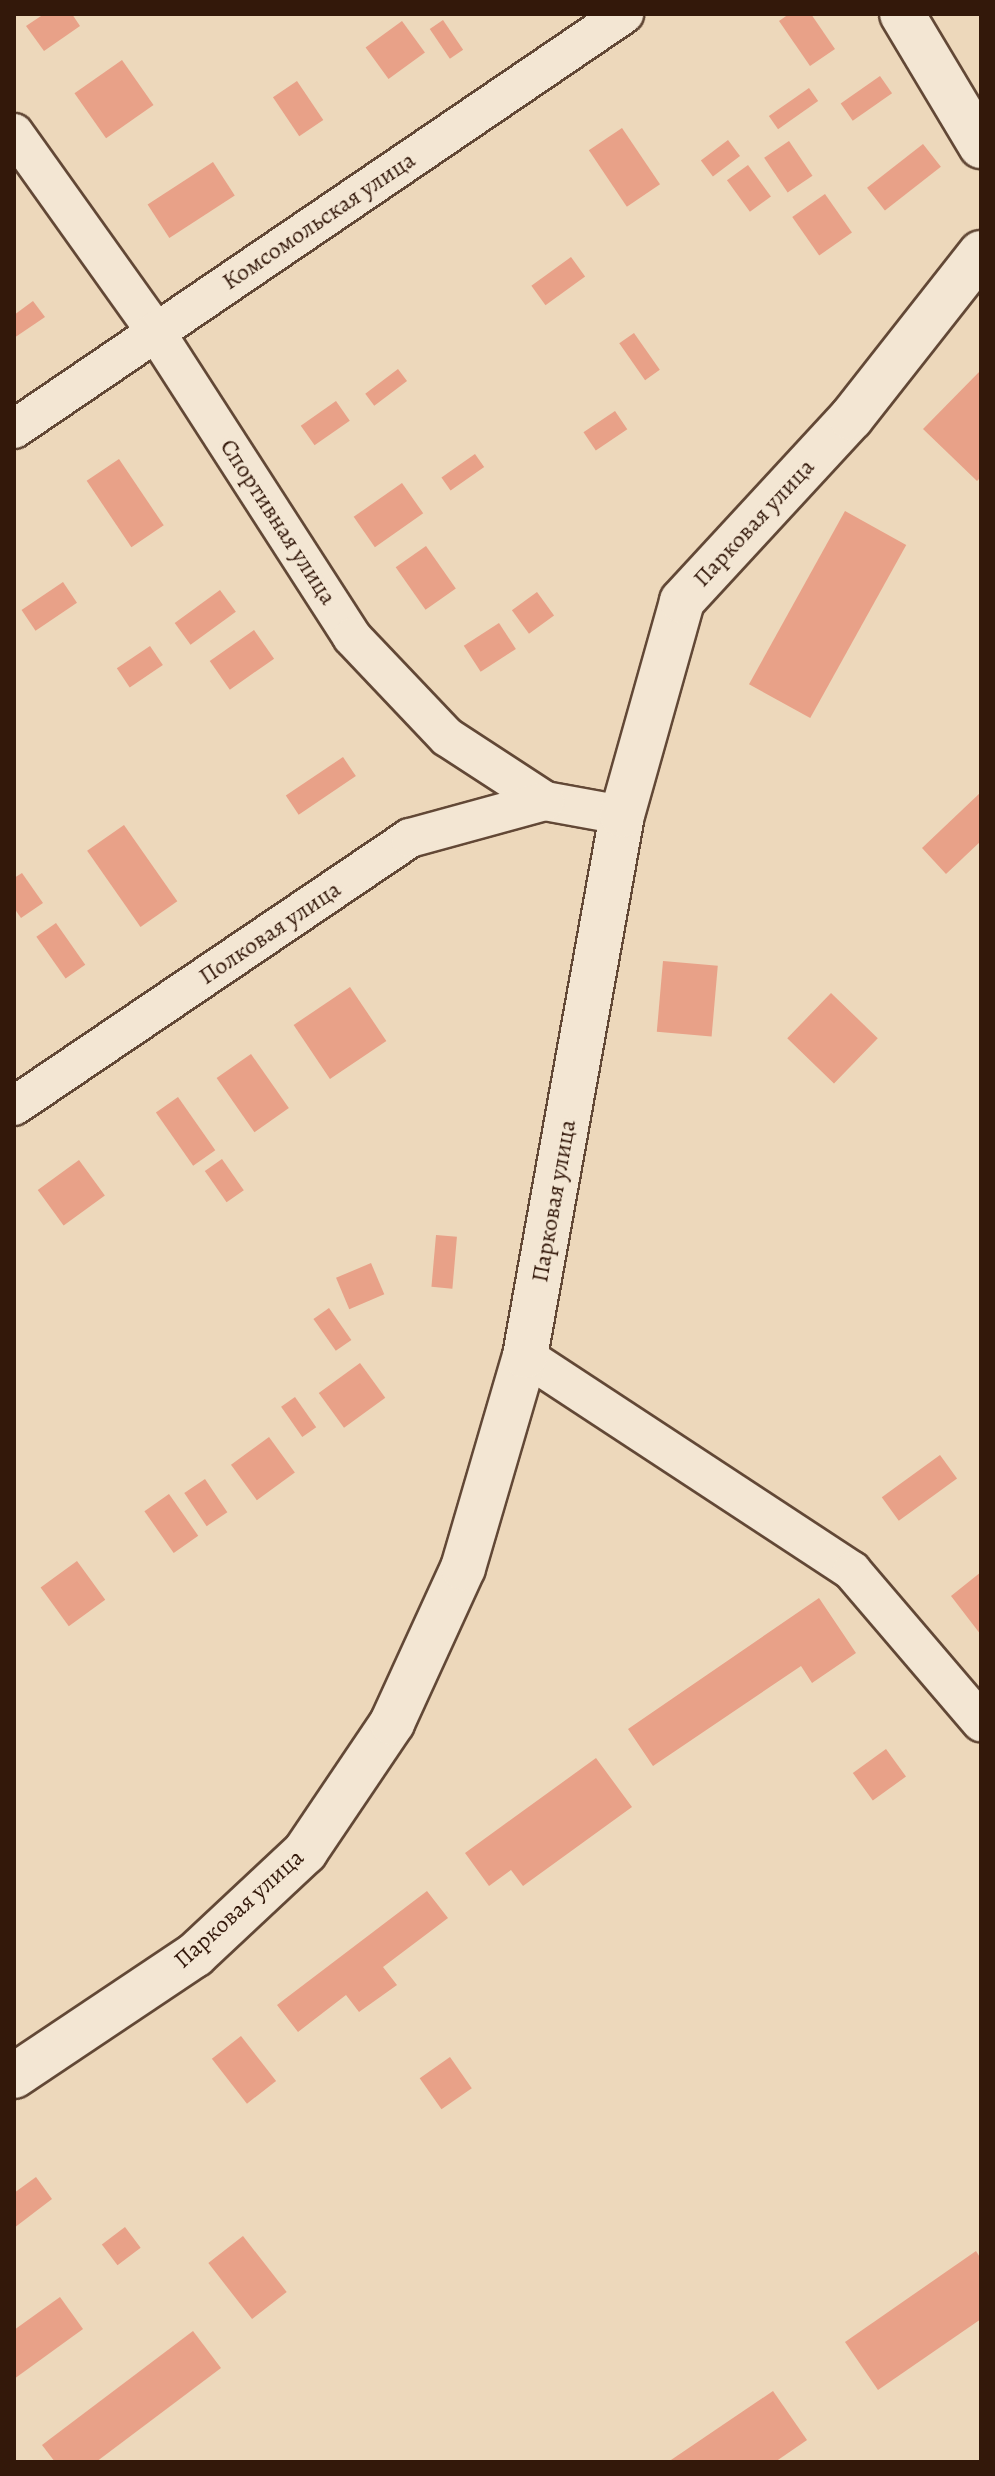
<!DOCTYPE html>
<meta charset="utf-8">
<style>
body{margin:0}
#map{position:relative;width:995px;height:2476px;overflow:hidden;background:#edd8bb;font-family:Alegreya,serif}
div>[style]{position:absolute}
.building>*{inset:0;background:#e8a188;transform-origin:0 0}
.roads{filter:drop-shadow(2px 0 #624836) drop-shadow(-2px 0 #624836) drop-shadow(0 2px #624836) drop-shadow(0 -2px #624836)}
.street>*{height:38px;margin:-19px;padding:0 19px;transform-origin:19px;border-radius:19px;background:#f3e6d3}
.secondary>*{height:44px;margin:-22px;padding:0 22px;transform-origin:22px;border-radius:22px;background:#f3e6d3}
span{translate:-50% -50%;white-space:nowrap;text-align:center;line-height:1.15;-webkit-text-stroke:7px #f3e6d3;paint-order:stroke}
.street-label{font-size:24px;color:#33180a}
.frame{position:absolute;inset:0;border:16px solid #33180a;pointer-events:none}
</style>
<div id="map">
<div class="building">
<i style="clip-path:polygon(44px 14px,72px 14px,80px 26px,44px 51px,26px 26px)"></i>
<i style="clip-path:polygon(789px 14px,811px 14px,835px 49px,810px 66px,779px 21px)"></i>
<i style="left:443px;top:20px;width:36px;height:16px;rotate:56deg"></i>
<i style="left:402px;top:21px;width:39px;height:45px;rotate:54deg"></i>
<i style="left:122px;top:60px;width:55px;height:58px;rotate:55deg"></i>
<i style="left:880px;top:76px;width:21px;height:48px;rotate:55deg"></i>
<i style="left:297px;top:81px;width:47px;height:29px;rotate:56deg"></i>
<i style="left:809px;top:88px;width:16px;height:49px;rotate:55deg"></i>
<i style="left:622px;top:128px;width:68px;height:40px;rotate:56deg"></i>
<i style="left:728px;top:140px;width:20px;height:34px;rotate:53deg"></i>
<i style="left:789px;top:141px;width:42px;height:30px;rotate:56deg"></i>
<i style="left:923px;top:144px;width:29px;height:71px;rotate:52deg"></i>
<i style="left:213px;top:162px;width:40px;height:78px;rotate:57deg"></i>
<i style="left:748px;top:165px;width:39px;height:26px;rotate:54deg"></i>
<i style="left:825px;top:194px;width:47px;height:40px;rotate:55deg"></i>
<i style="left:571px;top:257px;width:24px;height:49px;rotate:54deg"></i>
<i style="clip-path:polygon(33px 301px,45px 317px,14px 338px,14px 315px)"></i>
<i style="left:634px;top:333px;width:45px;height:18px;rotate:55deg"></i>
<i style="left:398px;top:369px;width:15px;height:41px;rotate:53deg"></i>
<i style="clip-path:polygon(981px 370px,981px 477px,977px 481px,923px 429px)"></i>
<i style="left:336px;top:401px;width:24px;height:43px;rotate:55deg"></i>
<i style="left:615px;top:411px;width:22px;height:38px;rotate:56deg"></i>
<i style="left:475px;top:454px;width:16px;height:41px;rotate:55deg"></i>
<i style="left:119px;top:459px;width:80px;height:39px;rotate:56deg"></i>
<i style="left:402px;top:483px;width:37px;height:59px;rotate:55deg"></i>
<i style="left:845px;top:511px;width:70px;height:198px;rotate:29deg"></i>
<i style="left:426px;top:546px;width:52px;height:37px;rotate:55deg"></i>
<i style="left:63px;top:582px;width:25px;height:50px;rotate:56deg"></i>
<i style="left:220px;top:590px;width:27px;height:56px;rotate:54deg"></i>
<i style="left:537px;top:592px;width:29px;height:31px;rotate:54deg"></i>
<i style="left:499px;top:623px;width:31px;height:42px;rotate:57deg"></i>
<i style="left:254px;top:630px;width:35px;height:54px;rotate:55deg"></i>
<i style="left:150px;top:646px;width:23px;height:40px;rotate:56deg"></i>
<i style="left:343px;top:757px;width:23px;height:69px;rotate:56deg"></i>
<i style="clip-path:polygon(981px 792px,981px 841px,946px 874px,922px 848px)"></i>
<i style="left:124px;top:825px;width:93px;height:45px;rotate:55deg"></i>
<i style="clip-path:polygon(22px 873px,43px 903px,21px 918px,14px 908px,14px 878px)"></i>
<i style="left:56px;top:923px;width:51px;height:24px;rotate:55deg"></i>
<i style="left:663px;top:961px;width:55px;height:71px;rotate:5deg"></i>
<i style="left:350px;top:987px;width:65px;height:68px;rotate:56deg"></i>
<i style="left:831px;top:993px;width:65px;height:63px;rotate:44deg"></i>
<i style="left:251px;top:1054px;width:66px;height:42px;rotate:55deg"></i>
<i style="left:178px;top:1097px;width:65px;height:27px;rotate:55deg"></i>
<i style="left:222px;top:1159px;width:38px;height:21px;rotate:55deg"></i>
<i style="left:79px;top:1160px;width:44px;height:51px;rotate:54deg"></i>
<i style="left:436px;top:1235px;width:21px;height:52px;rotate:5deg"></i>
<i style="left:371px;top:1263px;width:34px;height:38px;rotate:67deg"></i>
<i style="left:329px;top:1308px;width:39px;height:19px;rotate:55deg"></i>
<i style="left:360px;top:1363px;width:43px;height:51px;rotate:54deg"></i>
<i style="left:295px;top:1397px;width:37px;height:17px;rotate:55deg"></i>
<i style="left:269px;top:1437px;width:44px;height:47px;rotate:54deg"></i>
<i style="left:940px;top:1455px;width:29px;height:72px;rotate:54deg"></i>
<i style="left:205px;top:1479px;width:40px;height:25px;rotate:56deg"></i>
<i style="left:169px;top:1494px;width:51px;height:30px;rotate:55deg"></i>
<i style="left:77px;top:1561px;width:48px;height:45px;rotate:54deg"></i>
<i style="clip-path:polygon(981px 1572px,981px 1635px,951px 1596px)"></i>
<i style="clip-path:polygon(819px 1598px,856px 1653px,812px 1683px,801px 1666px,653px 1766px,628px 1729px)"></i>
<i style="left:886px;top:1749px;width:34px;height:41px;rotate:54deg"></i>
<i style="clip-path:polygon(596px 1758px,632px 1807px,523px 1886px,511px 1870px,489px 1886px,465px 1853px)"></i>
<i style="clip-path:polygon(427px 1891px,448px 1918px,383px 1967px,397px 1985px,359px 2012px,346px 1995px,298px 2032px,277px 2005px)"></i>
<i style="left:241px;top:2036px;width:57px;height:37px;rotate:52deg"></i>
<i style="left:450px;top:2057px;width:38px;height:37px;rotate:55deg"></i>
<i style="clip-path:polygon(36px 2177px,52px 2199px,14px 2228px,14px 2193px)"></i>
<i style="left:125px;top:2227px;width:26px;height:29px;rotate:53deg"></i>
<i style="left:243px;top:2236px;width:71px;height:44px;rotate:52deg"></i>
<i style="clip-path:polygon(976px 2251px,981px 2259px,981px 2319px,878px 2390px,845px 2342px)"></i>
<i style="clip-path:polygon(60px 2297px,83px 2329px,14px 2379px,14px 2330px)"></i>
<i style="clip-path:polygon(193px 2331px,221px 2368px,96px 2462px,55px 2462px,42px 2445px)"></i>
<i style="clip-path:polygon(773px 2391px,807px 2440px,775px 2462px,668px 2462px)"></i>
</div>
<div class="roads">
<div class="street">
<i style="left:14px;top:133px;width:243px;rotate:54.5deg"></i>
<i style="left:155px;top:331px;width:364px;rotate:57.2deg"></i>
<i style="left:352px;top:637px;width:138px;rotate:46.5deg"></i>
<i style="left:447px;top:737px;width:117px;rotate:33.1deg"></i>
<i style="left:545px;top:801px;width:78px;rotate:10.3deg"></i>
<i style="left:14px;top:429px;width:738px;rotate:-34.23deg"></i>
<i style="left:14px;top:1106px;width:478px;rotate:-34.1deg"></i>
<i style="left:410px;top:838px;width:140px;rotate:-15.3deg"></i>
<i style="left:525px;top:1356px;width:391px;rotate:33.3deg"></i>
<i style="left:852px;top:1571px;width:199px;rotate:49.5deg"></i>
</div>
<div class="secondary">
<i style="left:902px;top:14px;width:154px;rotate:59.1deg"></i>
<i style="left:14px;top:2076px;width:218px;rotate:-33.8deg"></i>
<i style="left:195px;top:1955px;width:151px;rotate:-43.1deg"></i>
<i style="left:305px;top:1852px;width:156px;rotate:-56deg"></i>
<i style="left:392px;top:1723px;width:170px;rotate:-65.4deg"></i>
<i style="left:463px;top:1568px;width:221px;rotate:-73.7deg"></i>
<i style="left:525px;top:1356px;width:550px;rotate:-79.84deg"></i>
<i style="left:622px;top:815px;width:222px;rotate:-74.3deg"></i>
<i style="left:682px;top:601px;width:249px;rotate:-47.3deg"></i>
<i style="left:851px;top:418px;width:210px;rotate:-51.8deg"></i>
</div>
</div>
<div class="street-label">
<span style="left:319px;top:221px;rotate:-34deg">Комсомольская улица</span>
<span style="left:278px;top:522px;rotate:57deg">Спортивная улица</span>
<span style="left:754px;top:523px;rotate:-47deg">Парковая улица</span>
<span style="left:270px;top:933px;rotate:-34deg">Полковая улица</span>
<span style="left:554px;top:1201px;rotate:-80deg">Парковая улица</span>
<span style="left:239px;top:1909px;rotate:-42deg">Парковая улица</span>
</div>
<div class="frame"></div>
</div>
